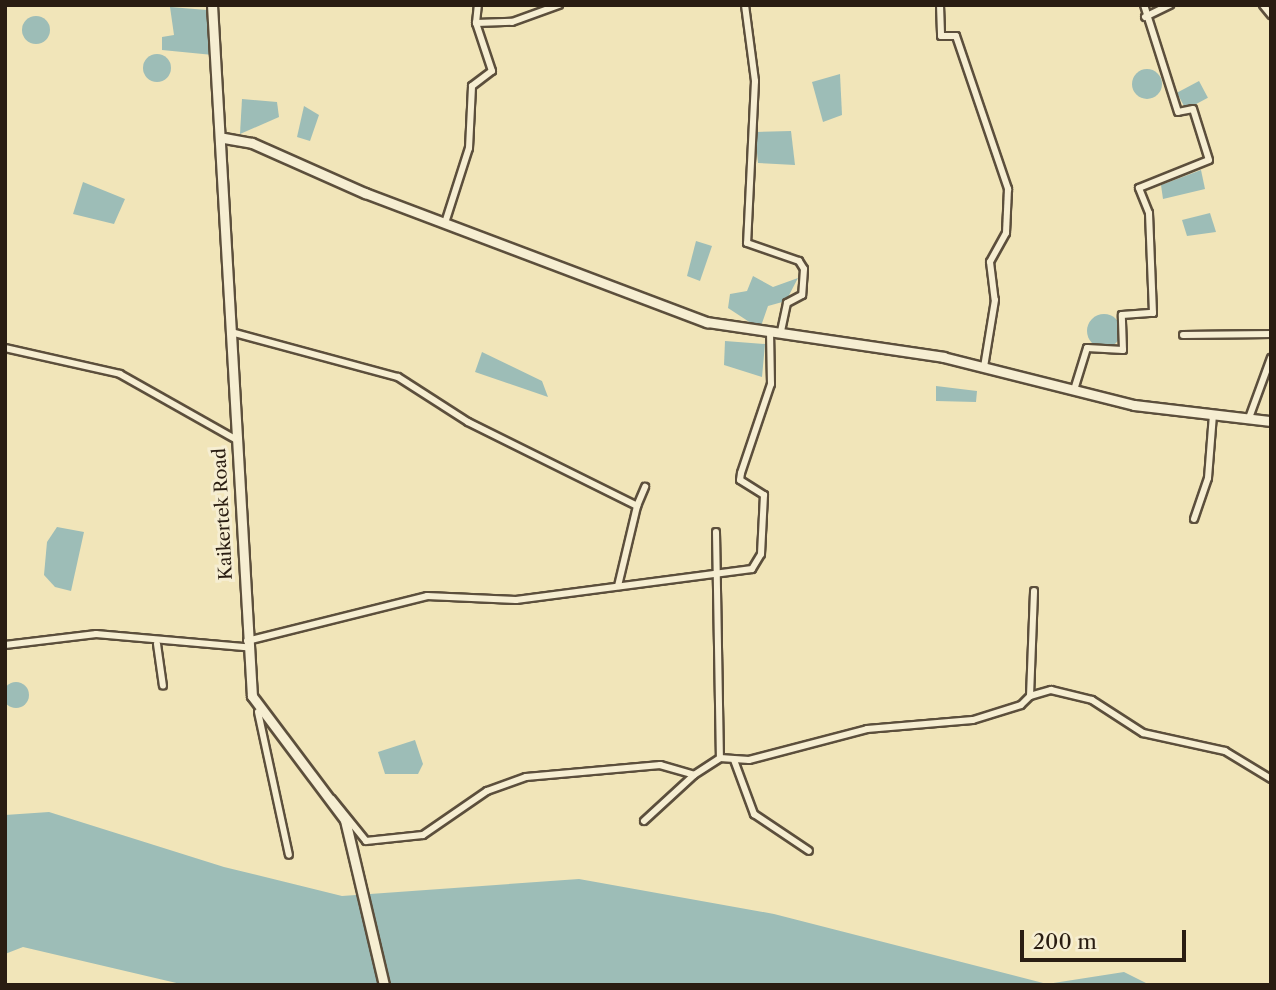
<!DOCTYPE html>
<style>
body{margin:0}
#map{position:relative;width:1276px;height:990px;overflow:hidden;background:#f1e5b9;font-family:"Libre Caslon Text",serif}
div>[style]{position:absolute}
.water>*{inset:0;background:#9dbdb7;transform-origin:0 0}
.round{border-radius:50%}
.roads{filter:drop-shadow(2px 0 #5c4f3c) drop-shadow(-2px 0 #5c4f3c) drop-shadow(0 2px #5c4f3c) drop-shadow(0 -2px #5c4f3c)}
.minor>*{height:6px;margin:-3px;padding:0 3px;transform-origin:3px;border-radius:3px;background:#f6eed2}
.secondary>*{height:9px;margin:-4.5px;padding:0 4.5px;transform-origin:4.5px;border-radius:4.5px;background:#f6eed2}
span{translate:-50% -50%;white-space:nowrap;text-align:center;line-height:1.15;-webkit-text-stroke:6px #f6eed2;paint-order:stroke}
.street-label{font-size:18px;color:#2a1d12}
.frame{position:absolute;inset:0;border:7px solid #2a1d12;pointer-events:none}
.scale{position:absolute;left:1020px;top:930px;width:166px;height:32px;box-sizing:border-box;border:4px solid #2a1d12;border-top:0;padding-left:9px;font-size:21px;line-height:24px;white-space:nowrap;color:#2a1d12;-webkit-text-stroke:5px #f6eed2;paint-order:stroke}
</style>
<div id="map">
<div class="water">
<i style="clip-path:polygon(170px 7px,207px 10px,213px 55px,162px 50px,162px 37px,174px 35px)"></i>
<i class="round" style="left:22px;top:16px;width:28px;height:28px"></i>
<i class="round" style="left:143px;top:54px;width:28px;height:28px"></i>
<i class="round" style="left:1132px;top:69px;width:30px;height:30px"></i>
<i style="clip-path:polygon(840px 74px,842px 115px,823px 122px,812px 82px)"></i>
<i style="left:1199px;top:81px;width:19px;height:25px;rotate:62deg"></i>
<i style="clip-path:polygon(242px 99px,277px 102px,279px 117px,240px 134px)"></i>
<i style="clip-path:polygon(304px 106px,319px 115px,310px 141px,297px 137px)"></i>
<i style="clip-path:polygon(791px 131px,795px 165px,758px 163px,755px 132px)"></i>
<i style="clip-path:polygon(1201px 170px,1205px 189px,1163px 199px,1161px 185px)"></i>
<i style="clip-path:polygon(83px 182px,125px 199px,114px 224px,73px 214px)"></i>
<i style="clip-path:polygon(1210px 213px,1216px 232px,1187px 236px,1182px 220px)"></i>
<i style="clip-path:polygon(696px 241px,712px 246px,700px 281px,687px 276px)"></i>
<i style="clip-path:polygon(753px 276px,773px 287px,798px 278px,786px 301px,768px 306px,760px 329px,728px 308px,730px 294px,747px 291px)"></i>
<i class="round" style="left:1087px;top:314px;width:34px;height:34px"></i>
<i style="clip-path:polygon(725px 341px,765px 344px,762px 377px,724px 365px)"></i>
<i style="clip-path:polygon(482px 352px,542px 381px,548px 397px,475px 372px)"></i>
<i style="clip-path:polygon(936px 386px,977px 391px,976px 402px,936px 401px)"></i>
<i style="clip-path:polygon(57px 527px,84px 532px,71px 591px,55px 587px,44px 575px,47px 542px)"></i>
<i class="round" style="left:3px;top:682px;width:26px;height:26px"></i>
<i style="clip-path:polygon(415px 740px,423px 764px,418px 774px,385px 774px,378px 752px)"></i>
<i style="clip-path:polygon(49px 812px,224px 867px,342px 896px,579px 879px,774px 914px,1047px 984px,1124px 972px,1150px 985px,185px 985px,23px 947px,5px 954px,5px 815px)"></i>
</div>
<div class="roads">
<div class="minor">
<i style="left:745px;top:5px;width:77px;rotate:82.5deg"></i>
<i style="left:755px;top:81px;width:162px;rotate:92.8deg"></i>
<i style="left:747px;top:243px;width:55px;rotate:19.1deg"></i>
<i style="left:799px;top:261px;width:9px;rotate:58deg"></i>
<i style="left:804px;top:269px;width:26px;rotate:94deg"></i>
<i style="left:802px;top:295px;width:17px;rotate:152deg"></i>
<i style="left:787px;top:303px;width:29px;rotate:102deg"></i>
<i style="left:940px;top:5px;width:31px;rotate:88deg"></i>
<i style="left:941px;top:36px;width:15px"></i>
<i style="left:956px;top:36px;width:162px;rotate:71.2deg"></i>
<i style="left:1008px;top:189px;width:44px;rotate:92.6deg"></i>
<i style="left:1006px;top:233px;width:33px;rotate:119deg"></i>
<i style="left:990px;top:262px;width:38px;rotate:83deg"></i>
<i style="left:995px;top:300px;width:68px;rotate:99.3deg"></i>
<i style="left:1263px;top:5px;width:13px;rotate:51deg"></i>
<i style="left:1145px;top:17px;width:28px;rotate:-26deg"></i>
<i style="left:476px;top:23px;width:18px;rotate:-84deg"></i>
<i style="left:445px;top:223px;width:79px;rotate:-72.3deg"></i>
<i style="left:469px;top:148px;width:62px;rotate:-87.2deg"></i>
<i style="left:472px;top:86px;width:25px;rotate:-37deg"></i>
<i style="left:492px;top:71px;width:51px;rotate:-108.4deg"></i>
<i style="left:476px;top:23px;width:36px;rotate:-2deg"></i>
<i style="left:512px;top:22px;width:50px;rotate:-19.9deg"></i>
<i style="left:231px;top:332px;width:173px;rotate:15.1deg"></i>
<i style="left:398px;top:377px;width:83px;rotate:32.7deg"></i>
<i style="left:468px;top:422px;width:189px;rotate:26.4deg"></i>
<i style="left:637px;top:506px;width:21px;rotate:-67deg"></i>
<i style="left:1183px;top:335px;width:88px;rotate:-0.7deg"></i>
<i style="left:5px;top:348px;width:118px;rotate:12.7deg"></i>
<i style="left:120px;top:374px;width:132px;rotate:29.5deg"></i>
<i style="left:1074px;top:390px;width:44px;rotate:-72.8deg"></i>
<i style="left:1087px;top:348px;width:36px;rotate:3deg"></i>
<i style="left:1123px;top:350px;width:35px;rotate:-92deg"></i>
<i style="left:1122px;top:315px;width:31px;rotate:-4deg"></i>
<i style="left:1153px;top:313px;width:100px;rotate:-92.3deg"></i>
<i style="left:1149px;top:213px;width:27px;rotate:-112deg"></i>
<i style="left:1139px;top:188px;width:75px;rotate:-21.8deg"></i>
<i style="left:1209px;top:160px;width:53px;rotate:-107.4deg"></i>
<i style="left:1193px;top:109px;width:15px;rotate:169deg"></i>
<i style="left:1178px;top:112px;width:112px;rotate:-107.6deg"></i>
<i style="left:1249px;top:418px;width:64px;rotate:-69.9deg"></i>
<i style="left:1194px;top:519px;width:43px;rotate:-71.1deg"></i>
<i style="left:1208px;top:478px;width:63px;rotate:-85.5deg"></i>
<i style="left:716px;top:532px;width:226px;rotate:89deg"></i>
<i style="left:720px;top:758px;width:29px;rotate:4deg"></i>
<i style="left:749px;top:760px;width:122px;rotate:-14.7deg"></i>
<i style="left:867px;top:729px;width:106px;rotate:-4.9deg"></i>
<i style="left:973px;top:720px;width:50px;rotate:-17.4deg"></i>
<i style="left:1021px;top:705px;width:13px;rotate:-45deg"></i>
<i style="left:1030px;top:696px;width:105px;rotate:-87.8deg"></i>
<i style="left:618px;top:586px;width:82px;rotate:-76.6deg"></i>
<i style="left:247px;top:641px;width:186px;rotate:-14deg"></i>
<i style="left:427px;top:596px;width:89px;rotate:2.6deg"></i>
<i style="left:516px;top:600px;width:238px;rotate:-7.5deg"></i>
<i style="left:752px;top:569px;width:17px;rotate:-59deg"></i>
<i style="left:761px;top:554px;width:59px;rotate:-87.1deg"></i>
<i style="left:764px;top:495px;width:28px;rotate:-148deg"></i>
<i style="left:740px;top:480px;width:7px;rotate:-82deg"></i>
<i style="left:741px;top:473px;width:94px;rotate:-71.4deg"></i>
<i style="left:771px;top:384px;width:51px;rotate:-91.1deg"></i>
<i style="left:157px;top:644px;width:42px;rotate:81.9deg"></i>
<i style="left:5px;top:645px;width:92px;rotate:-6.9deg"></i>
<i style="left:96px;top:634px;width:151px;rotate:5deg"></i>
<i style="left:1030px;top:696px;width:22px;rotate:-16deg"></i>
<i style="left:1051px;top:690px;width:42px;rotate:13.7deg"></i>
<i style="left:1092px;top:700px;width:61px;rotate:32.9deg"></i>
<i style="left:1143px;top:733px;width:84px;rotate:12.4deg"></i>
<i style="left:1225px;top:751px;width:54px;rotate:31.3deg"></i>
<i style="left:258px;top:712px;width:146px;rotate:77.8deg"></i>
<i style="left:734px;top:760px;width:58px;rotate:69.7deg"></i>
<i style="left:754px;top:814px;width:66px;rotate:33.9deg"></i>
<i style="left:332px;top:799px;width:54px;rotate:51deg"></i>
<i style="left:366px;top:841px;width:57px;rotate:-6deg"></i>
<i style="left:423px;top:835px;width:78px;rotate:-34.5deg"></i>
<i style="left:487px;top:791px;width:41px;rotate:-19.7deg"></i>
<i style="left:526px;top:777px;width:135px;rotate:-5.1deg"></i>
<i style="left:660px;top:765px;width:35px;rotate:16deg"></i>
<i style="left:694px;top:775px;width:31px;rotate:-33deg"></i>
<i style="left:644px;top:821px;width:68px;rotate:-42.6deg"></i>
</div>
<div class="secondary">
<i style="left:212px;top:5px;width:692px;rotate:86.69deg"></i>
<i style="left:252px;top:696px;width:155px;rotate:53.1deg"></i>
<i style="left:345px;top:820px;width:170px;rotate:76.7deg"></i>
<i style="left:224px;top:138px;width:28px;rotate:10deg"></i>
<i style="left:252px;top:143px;width:124px;rotate:23.9deg"></i>
<i style="left:365px;top:193px;width:366px;rotate:20.7deg"></i>
<i style="left:707px;top:322px;width:239px;rotate:8.4deg"></i>
<i style="left:943px;top:357px;width:197px;rotate:14.1deg"></i>
<i style="left:1134px;top:405px;width:138px;rotate:6.7deg"></i>
</div>
</div>
<div class="street-label">
<span style="left:223px;top:514px;rotate:-93deg">Kaikertek Road</span>
</div>
<div class="frame"></div>
<div class="scale">200 m</div>
</div>
